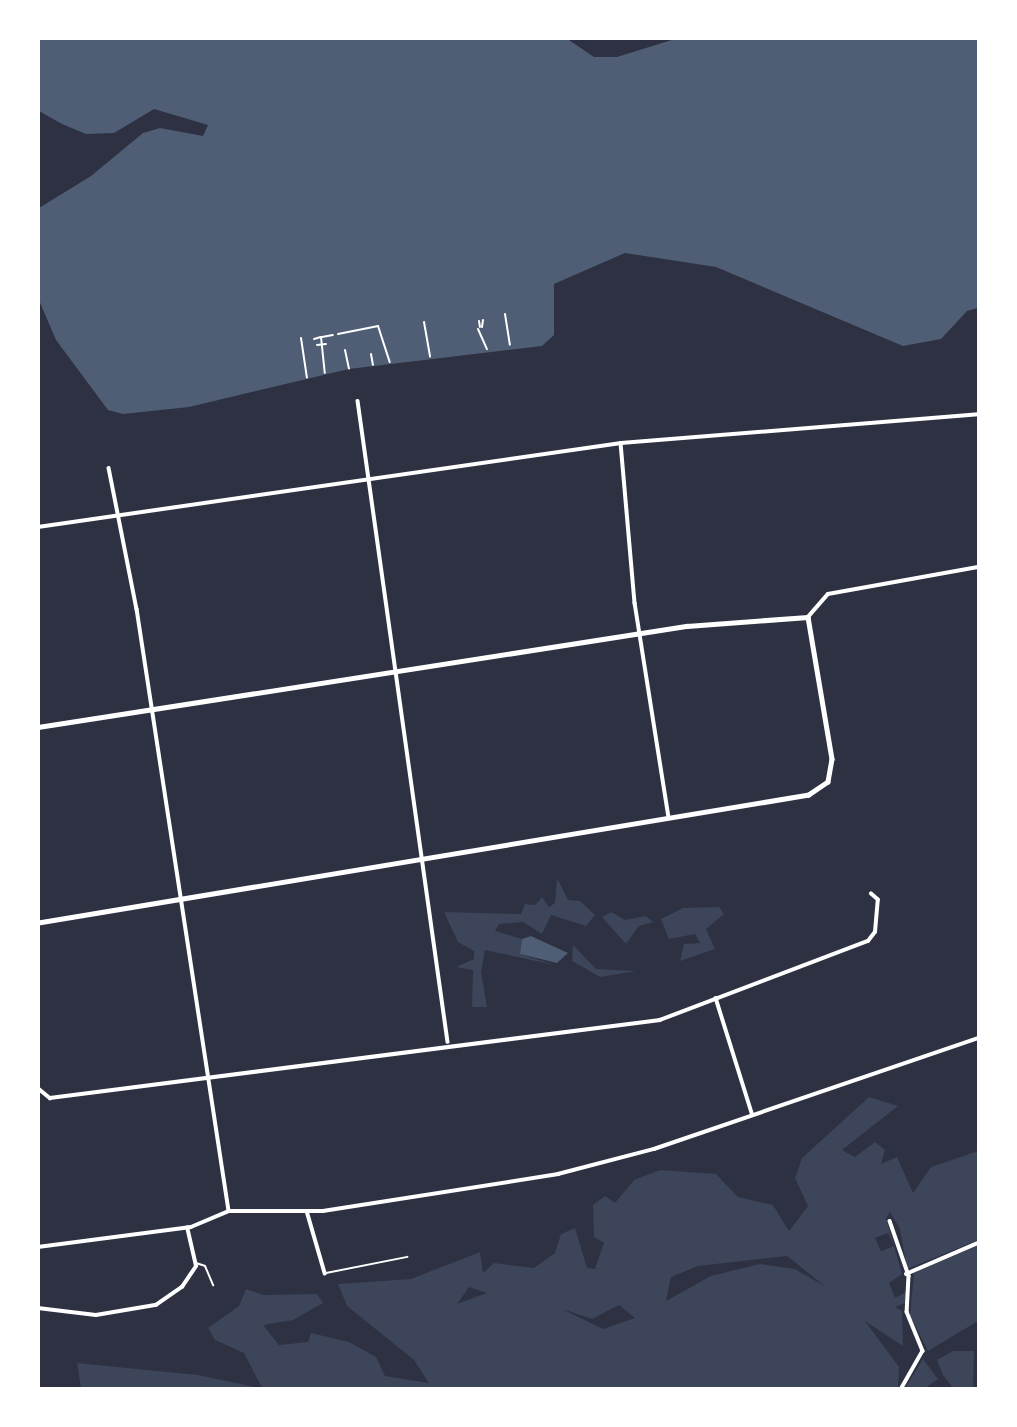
<!DOCTYPE html>
<style>
body{margin:0}
#map{position:relative;width:1017px;height:1427px;overflow:hidden;background:#2d3142;font-family:"Nunito Sans",sans-serif}
div>[style]{position:absolute}
.green>*{inset:0;background:#3c4559}
.water>*{inset:0;background:#4f5d75}
.path>*{height:2px;margin:-1px;padding:0 1px;transform-origin:1px;border-radius:1px;background:#fff}
.service>*{height:2px;margin:-1px;padding:0 1px;transform-origin:1px;border-radius:1px;background:#fff}
.minor>*{height:3.5px;margin:-1.75px;padding:0 1.75px;transform-origin:1.75px;border-radius:1.75px;background:#fff}
.tertiary>*{height:4.5px;margin:-2.25px;padding:0 2.25px;transform-origin:2.25px;border-radius:2.25px;background:#fff}
span{translate:-50% -50%;white-space:nowrap;text-align:center;line-height:1.15;-webkit-text-stroke:7px #fff;paint-order:stroke}
.frame{position:absolute;inset:0;border:40px solid #fff;pointer-events:none}
</style>
<div id="map">
<div class="green">
<i style="clip-path:polygon(557px 878px,568px 900px,580px 901px,595px 915px,586px 926px,551px 915px,542px 934px,523px 922px,499px 924px,495px 931px,522px 939px,520px 954px,555px 965px,485px 950px,481px 972px,487px 1007px,472px 1007px,473px 970px,456px 967px,474px 959px,474px 951px,458px 942px,444px 912px,521px 914px,525px 904px,535px 905px,542px 897px,549px 907px,555px 903px)"></i>
<i style="clip-path:polygon(719px 907px,724px 914px,706px 929px,715px 949px,680px 961px,684px 944px,700px 943px,695px 934px,669px 939px,661px 919px,683px 908px)"></i>
<i style="clip-path:polygon(611px 912px,625px 920px,646px 916px,653px 922px,639px 926px,626px 944px,602px 917px)"></i>
<i style="clip-path:polygon(573px 945px,596px 969px,636px 971px,600px 977px,572px 961px)"></i>
<i style="clip-path:polygon(evenodd,869px 1097px,898px 1106px,842px 1150px,855px 1157px,875px 1142px,885px 1150px,881px 1164px,897px 1157px,913px 1193px,931px 1167px,978px 1151px,978px 1240px,907px 1269px,900px 1229px,890px 1212px,886px 1218px,902px 1274px,889px 1283px,895px 1298px,908px 1291px,905px 1303px,895px 1307px,902px 1311px,903px 1346px,865px 1321px,899px 1367px,898px 1388px,262px 1388px,244px 1353px,215px 1340px,208px 1328px,239px 1306px,246px 1289px,264px 1295px,317px 1294px,323px 1303px,293px 1320px,263px 1325px,279px 1345px,308px 1342px,311px 1333px,349px 1342px,376px 1357px,385px 1376px,429px 1383px,414px 1360px,347px 1306px,338px 1284px,411px 1279px,480px 1252px,483px 1273px,494px 1263px,534px 1268px,555px 1253px,561px 1234px,575px 1228px,587px 1268px,595px 1269px,604px 1243px,594px 1237px,593px 1205px,605px 1196px,615px 1203px,634px 1180px,660px 1170px,716px 1174px,738px 1197px,773px 1205px,789px 1231px,808px 1206px,795px 1178px,802px 1158px,869px 1097px,888px 1233px,894px 1246px,881px 1251px,875px 1238px,888px 1233px,869px 1097px,787px 1256px,826px 1287px,795px 1269px,760px 1264px,711px 1276px,666px 1301px,671px 1277px,698px 1266px,787px 1256px,869px 1097px,469px 1287px,487px 1293px,457px 1304px,469px 1287px,869px 1097px,619px 1305px,635px 1318px,603px 1329px,562px 1309px,592px 1319px,619px 1305px)"></i>
<i style="clip-path:polygon(978px 1245px,978px 1321px,928px 1351px,910px 1315px,914px 1273px)"></i>
<i style="clip-path:polygon(953px 1351px,974px 1351px,973px 1388px,953px 1388px,943px 1375px,937px 1360px)"></i>
<i style="clip-path:polygon(923px 1359px,938px 1379px,925px 1388px,905px 1388px)"></i>
<i style="clip-path:polygon(77px 1363px,198px 1375px,260px 1388px,81px 1388px)"></i>
</div>
<div class="water">
<i style="clip-path:polygon(566px 38px,594px 57px,617px 57px,675px 39px,978px 39px,978px 308px,967px 311px,941px 339px,903px 346px,716px 267px,625px 253px,554px 284px,554px 335px,542px 346px,349px 369px,189px 407px,123px 414px,108px 410px,56px 340px,38px 298px,39px 208px,91px 176px,143px 133px,160px 128px,203px 136px,208px 125px,154px 109px,114px 133px,86px 134px,62px 124px,39px 111px,38px 39px)"></i>
<i style="clip-path:polygon(531px 936px,546px 943px,568px 953px,557px 963px,520px 954px,522px 939px)"></i>
</div>
<div class="path">
<i style="left:505px;top:314px;width:31px;rotate:81deg"></i>
<i style="left:479px;top:321px;width:6px;rotate:81deg"></i>
<i style="left:424px;top:322px;width:35px;rotate:80deg"></i>
<i style="left:482px;top:327px;width:7px;rotate:-82deg"></i>
<i style="left:478px;top:329px;width:22px;rotate:66deg"></i>
<i style="left:338px;top:334px;width:41px;rotate:-11.3deg"></i>
<i style="left:378px;top:326px;width:38px;rotate:72deg"></i>
<i style="left:322px;top:337px;width:11px;rotate:-10deg"></i>
<i style="left:301px;top:338px;width:40px;rotate:81.5deg"></i>
<i style="left:314px;top:339px;width:7px;rotate:-16deg"></i>
<i style="left:321px;top:337px;width:36px;rotate:84deg"></i>
<i style="left:317px;top:345px;width:9px;rotate:-6deg"></i>
<i style="left:345px;top:350px;width:19px;rotate:78deg"></i>
<i style="left:371px;top:354px;width:11px;rotate:80deg"></i>
</div>
<div class="service">
<i style="left:196px;top:1263px;width:9px;rotate:18deg"></i>
<i style="left:205px;top:1266px;width:21px;rotate:67deg"></i>
<i style="left:326px;top:1273px;width:83px;rotate:-11.2deg"></i>
</div>
<div class="minor">
<i style="left:358px;top:401px;width:647px;rotate:82.01deg"></i>
<i style="left:621px;top:443px;width:161px;rotate:85deg"></i>
<i style="left:635px;top:603px;width:217px;rotate:81deg"></i>
<i style="left:109px;top:468px;width:144px;rotate:78.8deg"></i>
<i style="left:137px;top:609px;width:609px;rotate:81.31deg"></i>
<i style="left:38px;top:527px;width:589px;rotate:-8.2deg"></i>
<i style="left:621px;top:443px;width:358px;rotate:-4.6deg"></i>
<i style="left:808px;top:617px;width:30px;rotate:-49deg"></i>
<i style="left:828px;top:594px;width:152px;rotate:-10.2deg"></i>
<i style="left:716px;top:998px;width:121px;rotate:72.6deg"></i>
<i style="left:38px;top:1088px;width:16px;rotate:40deg"></i>
<i style="left:50px;top:1098px;width:615px;rotate:-7.29deg"></i>
<i style="left:660px;top:1020px;width:222px;rotate:-20.8deg"></i>
<i style="left:868px;top:941px;width:11px;rotate:-52deg"></i>
<i style="left:875px;top:932px;width:32px;rotate:-85deg"></i>
<i style="left:878px;top:900px;width:9px;rotate:-139deg"></i>
<i style="left:307px;top:1211px;width:65px;rotate:73.8deg"></i>
<i style="left:890px;top:1221px;width:58px;rotate:70.9deg"></i>
<i style="left:909px;top:1276px;width:36px;rotate:93deg"></i>
<i style="left:907px;top:1312px;width:42px;rotate:67.7deg"></i>
<i style="left:923px;top:1351px;width:43px;rotate:119.6deg"></i>
<i style="left:38px;top:1247px;width:154px;rotate:-7.4deg"></i>
<i style="left:191px;top:1227px;width:41px;rotate:-22.8deg"></i>
<i style="left:229px;top:1211px;width:94px"></i>
<i style="left:323px;top:1211px;width:238px;rotate:-8.9deg"></i>
<i style="left:558px;top:1174px;width:99px;rotate:-14.6deg"></i>
<i style="left:654px;top:1149px;width:342px;rotate:-18.9deg"></i>
<i style="left:906px;top:1274px;width:78px;rotate:-23.3deg"></i>
<i style="left:38px;top:1308px;width:58px;rotate:6.9deg"></i>
<i style="left:96px;top:1315px;width:61px;rotate:-9.5deg"></i>
<i style="left:156px;top:1305px;width:32px;rotate:-35deg"></i>
<i style="left:182px;top:1287px;width:25px;rotate:-56deg"></i>
<i style="left:196px;top:1266px;width:39px;rotate:-103deg"></i>
</div>
<div class="tertiary">
<i style="left:38px;top:727px;width:657px;rotate:-8.85deg"></i>
<i style="left:687px;top:626px;width:121px;rotate:-4.3deg"></i>
<i style="left:808px;top:617px;width:144px;rotate:80.4deg"></i>
<i style="left:832px;top:759px;width:23px;rotate:100deg"></i>
<i style="left:828px;top:782px;width:23px;rotate:146deg"></i>
<i style="left:809px;top:795px;width:782px;rotate:170.57deg"></i>
</div>
<div class="frame"></div>
</div>
